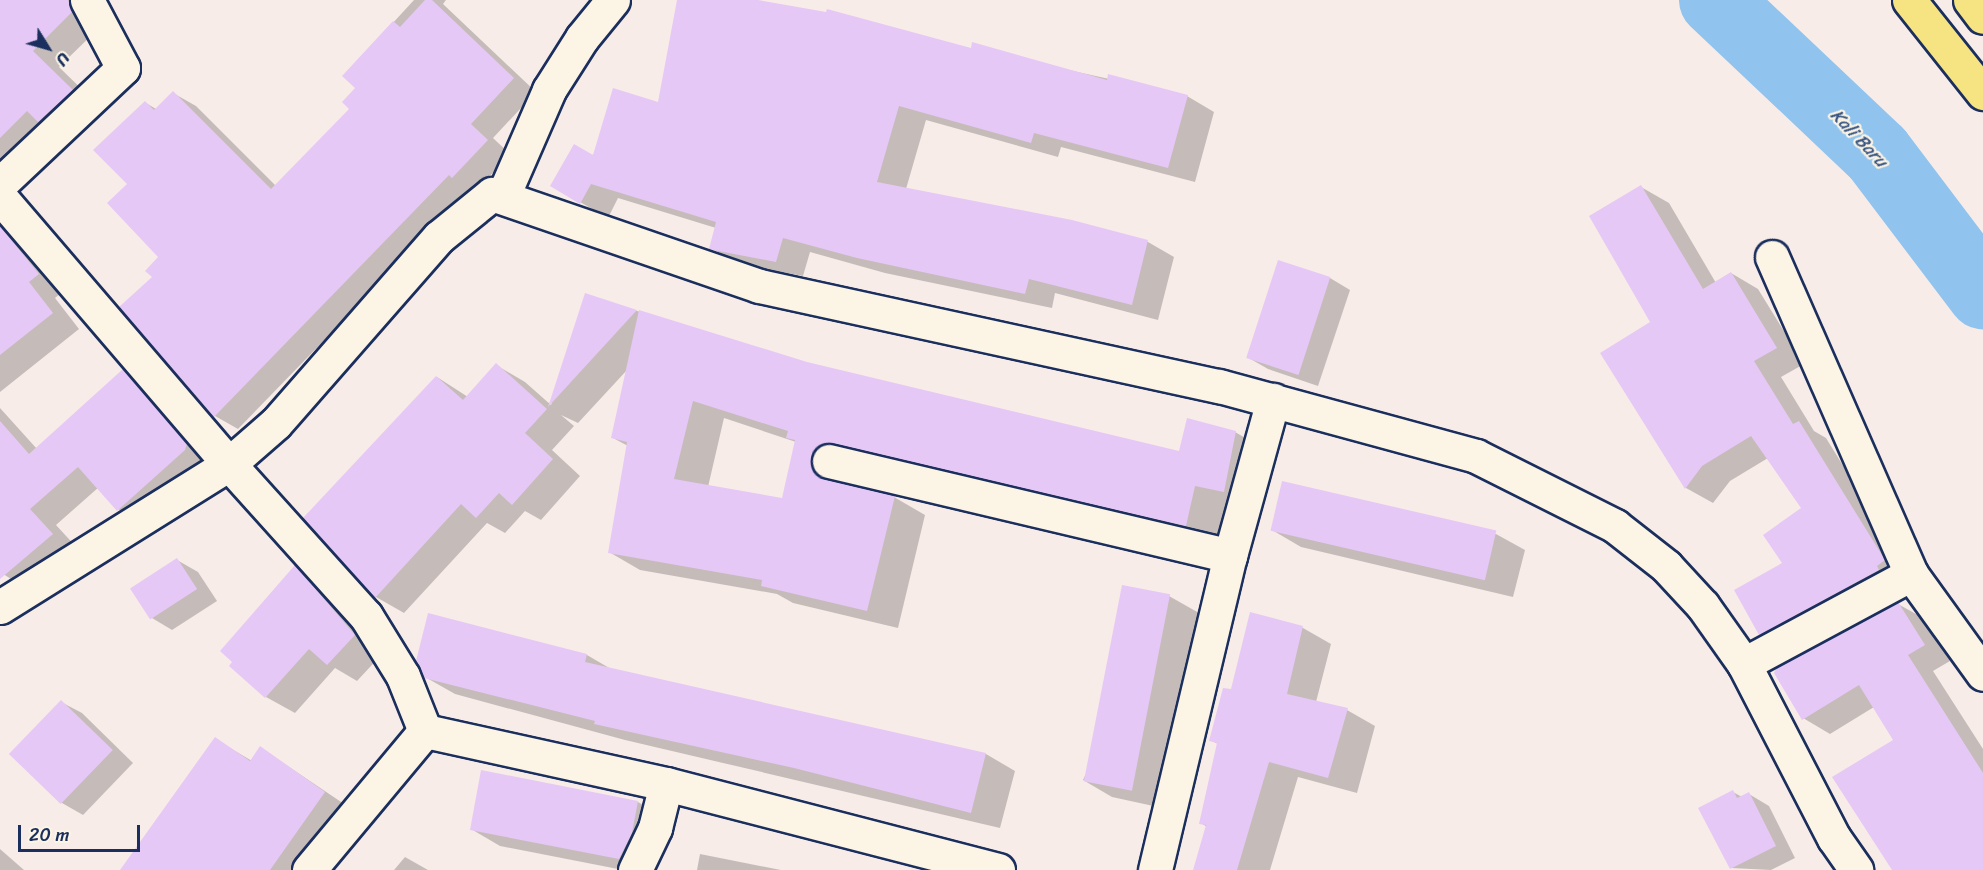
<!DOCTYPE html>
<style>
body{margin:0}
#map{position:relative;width:1983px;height:870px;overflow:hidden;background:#f7ece8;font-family:Sriracha,sans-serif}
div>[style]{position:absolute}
.shadow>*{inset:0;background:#0003}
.river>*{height:72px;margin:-36px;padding:0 36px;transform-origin:36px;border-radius:36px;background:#90c3ed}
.building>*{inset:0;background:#e5c8f6;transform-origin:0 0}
.roads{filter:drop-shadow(2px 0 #1b2f5e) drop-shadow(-2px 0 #1b2f5e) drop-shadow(0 2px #1b2f5e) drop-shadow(0 -2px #1b2f5e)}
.minor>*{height:33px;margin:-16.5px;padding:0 16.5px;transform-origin:16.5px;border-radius:16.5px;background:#fcf5e5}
.highway>*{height:33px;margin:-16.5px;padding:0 16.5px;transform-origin:16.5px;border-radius:16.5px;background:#f6e381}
span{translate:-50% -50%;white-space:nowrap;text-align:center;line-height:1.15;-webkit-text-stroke:4.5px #fcf5e5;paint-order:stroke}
.water-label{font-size:18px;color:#385482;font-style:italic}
.north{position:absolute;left:18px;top:18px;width:60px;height:60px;-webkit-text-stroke:4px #fcf5e5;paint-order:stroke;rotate:127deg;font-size:16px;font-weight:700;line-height:24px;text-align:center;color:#1b2f5e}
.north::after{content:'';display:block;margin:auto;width:21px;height:27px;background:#1b2f5e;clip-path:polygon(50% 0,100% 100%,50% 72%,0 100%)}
.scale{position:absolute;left:18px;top:825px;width:122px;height:27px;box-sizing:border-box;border:3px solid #1b2f5e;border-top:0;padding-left:8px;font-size:18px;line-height:21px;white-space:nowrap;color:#1b2f5e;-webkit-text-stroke:4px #fcf5e5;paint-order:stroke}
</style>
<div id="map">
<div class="shadow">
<i style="clip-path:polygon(0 0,80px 0,99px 28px,59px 67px,99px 106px,0 180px)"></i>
<i style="clip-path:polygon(414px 0,446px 0,443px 4px,536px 92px,493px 138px,510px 154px,477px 190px,472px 188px,238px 429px,215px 416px,154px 277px,160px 257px,129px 184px,146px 103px,156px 109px,173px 93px,196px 106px,276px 186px,351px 109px,358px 88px,344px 76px)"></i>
<i style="clip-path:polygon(678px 0,750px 0,1187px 96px,1214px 112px,1195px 182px,1061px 147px,1058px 157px,926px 120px,906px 189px,1072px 222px,1148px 242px,1174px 257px,1158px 320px,1055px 293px,1052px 308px,885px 273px,810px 252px,803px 276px,742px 265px,711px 248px,716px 228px,618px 198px,608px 218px,552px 186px,659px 104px)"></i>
<i style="clip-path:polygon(1641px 187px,1669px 203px,1716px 283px,1731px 273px,1758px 289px,1804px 364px,1781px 377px,1814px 431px,1826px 438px,1911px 576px,1787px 649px,1760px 634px,1803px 509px,1768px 458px,1730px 481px,1713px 503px,1686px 488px,1602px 353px,1652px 322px)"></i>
<i style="clip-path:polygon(0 210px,65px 290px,55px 298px,79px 329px,0 392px)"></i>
<i style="clip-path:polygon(1279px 261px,1330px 278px,1350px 290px,1318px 386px,1268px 369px,1247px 357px)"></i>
<i style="clip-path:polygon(evenodd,586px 295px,807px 364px,1180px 453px,1235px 432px,1266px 450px,1255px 509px,1226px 503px,1217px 543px,842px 474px,842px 485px,894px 497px,925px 515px,898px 628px,793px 603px,777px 594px,640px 570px,609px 552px,628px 446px,613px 438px,628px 369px,578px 423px,561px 415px,574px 426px,552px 450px,580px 476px,541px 520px,525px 511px,505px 533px,487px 523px,404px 613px,376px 597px,305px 518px,437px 377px,468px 397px,496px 365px,525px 382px,551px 405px,586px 295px,724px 418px,796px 442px,783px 499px,708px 487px,724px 418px)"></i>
<i style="clip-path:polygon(123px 371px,150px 387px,213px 460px,145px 525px,118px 509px,99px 487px,56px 525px,79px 550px,30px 591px,0 572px,0 408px,37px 449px)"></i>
<i style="clip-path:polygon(1272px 530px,1496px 534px,1525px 550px,1513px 597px,1301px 547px)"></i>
<i style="clip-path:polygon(177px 560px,198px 572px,217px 601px,172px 630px,152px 618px)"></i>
<i style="clip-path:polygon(295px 567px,324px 584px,384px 652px,357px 681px,335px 668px,295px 713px,266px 697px)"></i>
<i style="clip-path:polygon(1169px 596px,1199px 613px,1158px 807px,1112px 797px,1083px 780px)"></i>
<i style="clip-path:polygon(1898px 604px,1925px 619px,1950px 661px,1933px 671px,1983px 749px,1983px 870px,1894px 870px,1895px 740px,1874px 707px,1830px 734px,1803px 718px)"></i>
<i style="clip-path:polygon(1251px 614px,1303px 628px,1331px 644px,1316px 702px,1347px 710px,1375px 726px,1357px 793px,1298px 777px,1270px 870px,1195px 870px,1207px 827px,1201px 823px,1218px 744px,1210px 740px,1232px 691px)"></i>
<i style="clip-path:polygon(429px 615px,587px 655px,611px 669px,986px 754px,1015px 771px,1000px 828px,625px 740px,455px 694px,425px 677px)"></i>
<i style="clip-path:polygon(61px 702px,82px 713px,133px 763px,83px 815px,62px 803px)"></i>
<i style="clip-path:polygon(215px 739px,252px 761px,261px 748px,353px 810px,305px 870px,154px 870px)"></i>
<i style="clip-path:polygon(1733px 792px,1742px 797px,1749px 794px,1769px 806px,1795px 858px,1771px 870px,1731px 868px)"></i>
<i style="clip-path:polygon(638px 802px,667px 819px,623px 870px,500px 846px,471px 829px)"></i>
<i style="clip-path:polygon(0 849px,24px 870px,0 870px)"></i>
<i style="clip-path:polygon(700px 854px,781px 870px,697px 870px)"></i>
<i style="clip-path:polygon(405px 857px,428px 870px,394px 870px)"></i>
</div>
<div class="river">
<i style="left:1715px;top:0;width:223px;rotate:43.4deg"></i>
<i style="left:1877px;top:153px;width:176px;rotate:52.9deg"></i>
</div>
<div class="building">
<i style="clip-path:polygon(0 0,68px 0,72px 12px,33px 51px,73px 90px,38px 122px,27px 111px,0 138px)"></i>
<i style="clip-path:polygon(425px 0,432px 0,514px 78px,471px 124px,488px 140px,452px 178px,449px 175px,214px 417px,119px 307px,152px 277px,145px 271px,158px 257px,107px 203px,127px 184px,93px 150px,145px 101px,154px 110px,173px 91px,271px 189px,349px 109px,342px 102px,355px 88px,342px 76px,393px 21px,400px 27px)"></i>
<i style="clip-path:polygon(677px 0,758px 0,826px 12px,827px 9px,971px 48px,972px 42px,1107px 80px,1108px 74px,1188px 95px,1168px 168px,1034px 133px,1031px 143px,899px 106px,877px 182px,1072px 220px,1148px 240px,1132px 305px,1029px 279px,1025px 294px,857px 258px,783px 238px,776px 262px,713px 250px,709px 249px,716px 222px,591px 184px,580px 204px,550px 186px,574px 144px,593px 155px,613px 88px,658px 102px)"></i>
<i style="clip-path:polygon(1641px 185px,1703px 289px,1731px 272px,1777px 348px,1754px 361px,1793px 424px,1799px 421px,1885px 560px,1877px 566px,1879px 570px,1759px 635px,1734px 590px,1782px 563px,1763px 535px,1801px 508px,1751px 436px,1702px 466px,1685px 489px,1600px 353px,1650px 322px,1589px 216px)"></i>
<i style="clip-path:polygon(0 226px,39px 274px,29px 282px,53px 313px,0 355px)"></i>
<i style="left:1278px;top:260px;width:55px;height:103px;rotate:18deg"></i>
<i style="clip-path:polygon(585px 293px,637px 310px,548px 407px)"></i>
<i style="clip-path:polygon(evenodd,639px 310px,807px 362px,1179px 451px,1187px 418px,1236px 431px,1224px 492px,1195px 486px,1186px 526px,824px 443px,811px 457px,817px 475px,895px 496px,867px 611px,761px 586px,762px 580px,608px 553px,627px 442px,611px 438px,639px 310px,693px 401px,788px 431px,786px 438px,795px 440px,782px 498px,674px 479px,693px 401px)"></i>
<i style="clip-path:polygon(496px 363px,547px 409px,525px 433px,553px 459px,512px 505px,499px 493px,476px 518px,461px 504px,375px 598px,303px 518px,436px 376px,463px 400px)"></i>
<i style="clip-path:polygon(123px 369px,187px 444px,185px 450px,117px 511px,78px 467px,30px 509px,53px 534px,0 579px,0 421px,29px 454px)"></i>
<i style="left:1282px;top:481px;width:220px;height:51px;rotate:13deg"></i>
<i style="left:177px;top:558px;width:37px;height:56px;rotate:57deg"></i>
<i style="clip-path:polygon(295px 565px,355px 635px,327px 665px,309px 649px,265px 698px,229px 666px,232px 662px,220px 651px)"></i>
<i style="left:1122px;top:585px;width:49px;height:200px;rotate:11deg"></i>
<i style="clip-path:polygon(1898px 602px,1925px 645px,1908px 655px,1983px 773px,1983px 870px,1892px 870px,1832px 777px,1893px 740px,1859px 685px,1802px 720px,1774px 673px,1777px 667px)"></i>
<i style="clip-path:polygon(1250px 612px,1303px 626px,1287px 694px,1348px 708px,1328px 778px,1269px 762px,1237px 870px,1193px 870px,1206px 825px,1199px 824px,1217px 743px,1209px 741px,1223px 688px,1231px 689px)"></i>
<i style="clip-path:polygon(428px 613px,587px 654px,585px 662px,986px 753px,971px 813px,794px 768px,594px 724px,595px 721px,424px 678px,416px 661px)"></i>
<i style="left:61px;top:700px;width:72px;height:75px;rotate:44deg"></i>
<i style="clip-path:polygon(215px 737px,250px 761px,260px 746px,325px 792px,270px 870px,120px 870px)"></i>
<i style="clip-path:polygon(481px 770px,638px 801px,632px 833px,619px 859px,470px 830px)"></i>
<i style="clip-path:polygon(1733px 790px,1737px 798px,1749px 792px,1776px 846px,1730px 869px,1698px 808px)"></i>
</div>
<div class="roads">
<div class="minor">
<i style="left:0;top:184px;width:169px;rotate:-43.3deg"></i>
<i style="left:123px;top:68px;width:77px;rotate:-117.9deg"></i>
<i style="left:503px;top:196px;width:116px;rotate:-66.5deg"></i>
<i style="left:549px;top:90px;width:62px;rotate:-57.6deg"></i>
<i style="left:582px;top:38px;width:49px;rotate:-50.8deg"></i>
<i style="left:0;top:197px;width:352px;rotate:49.4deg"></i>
<i style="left:229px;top:464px;width:62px;rotate:-41.1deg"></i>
<i style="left:276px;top:423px;width:247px;rotate:-48.8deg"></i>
<i style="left:439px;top:237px;width:68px;rotate:-39.1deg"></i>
<i style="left:492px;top:194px;width:282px;rotate:19deg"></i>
<i style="left:759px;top:286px;width:471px;rotate:12.3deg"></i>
<i style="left:1219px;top:386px;width:266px;rotate:15.2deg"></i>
<i style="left:1476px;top:456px;width:156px;rotate:26.7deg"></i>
<i style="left:1615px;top:526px;width:65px;rotate:38.1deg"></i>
<i style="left:1666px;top:566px;width:54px;rotate:47.2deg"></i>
<i style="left:1703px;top:606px;width:71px;rotate:54.7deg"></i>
<i style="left:1744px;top:664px;width:196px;rotate:62.7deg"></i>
<i style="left:1834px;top:838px;width:39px;rotate:55deg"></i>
<i style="left:1772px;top:257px;width:346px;rotate:66.3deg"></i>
<i style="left:1911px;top:574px;width:123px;rotate:54.2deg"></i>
<i style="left:829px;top:461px;width:412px;rotate:13.3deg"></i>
<i style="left:0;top:607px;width:270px;rotate:-32deg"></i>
<i style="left:229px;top:464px;width:205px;rotate:48deg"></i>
<i style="left:366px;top:616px;width:70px;rotate:58.3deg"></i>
<i style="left:403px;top:676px;width:59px;rotate:68.2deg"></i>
<i style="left:1744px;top:664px;width:190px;rotate:-28.3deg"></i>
<i style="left:309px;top:870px;width:181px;rotate:-50.2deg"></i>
<i style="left:425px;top:731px;width:247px;rotate:12.4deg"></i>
<i style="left:666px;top:784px;width:343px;rotate:14.5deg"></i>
<i style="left:635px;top:870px;width:47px;rotate:-64.5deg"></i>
<i style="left:655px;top:828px;width:45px;rotate:-76deg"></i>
<i style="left:1155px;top:870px;width:323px;rotate:-76.6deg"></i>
<i style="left:1230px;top:556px;width:162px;rotate:-74.6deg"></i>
</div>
<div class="highway">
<i style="left:1909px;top:0;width:119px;rotate:51.5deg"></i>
<i style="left:1970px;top:0;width:21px;rotate:53deg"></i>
</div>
</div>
<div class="water-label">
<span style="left:1859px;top:138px;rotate:46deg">Kali Baru</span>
</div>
<div class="north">U</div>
<div class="scale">20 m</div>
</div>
